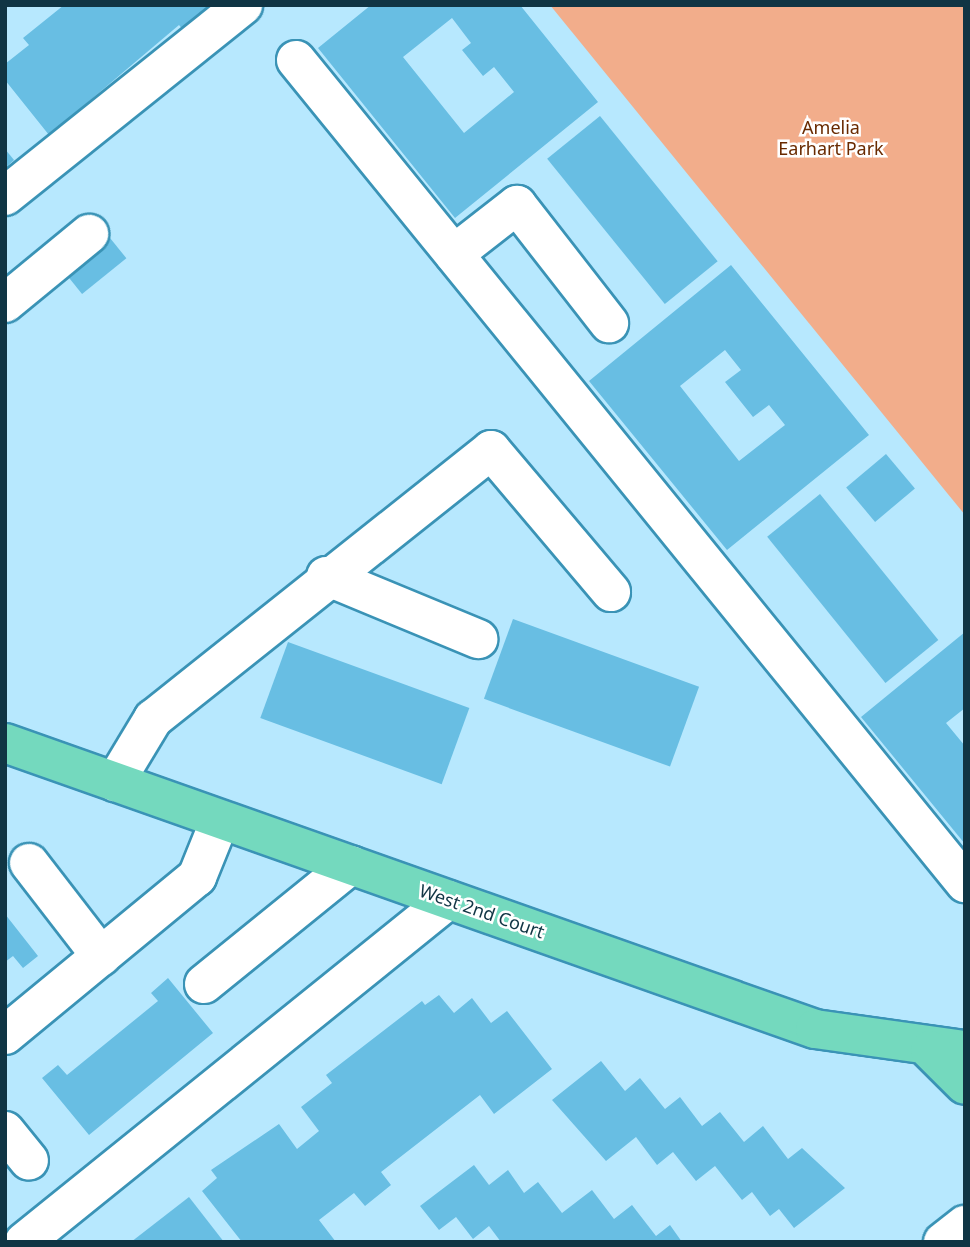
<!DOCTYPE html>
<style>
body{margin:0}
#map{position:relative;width:970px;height:1247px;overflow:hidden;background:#b7e8fe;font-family:"Noto Sans",sans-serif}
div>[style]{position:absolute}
.green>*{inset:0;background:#f2ad8b}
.building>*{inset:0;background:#68bee3;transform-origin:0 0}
.roads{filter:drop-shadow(2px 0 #3a93b6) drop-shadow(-2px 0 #3a93b6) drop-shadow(0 2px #3a93b6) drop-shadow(0 -2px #3a93b6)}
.minor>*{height:38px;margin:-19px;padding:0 19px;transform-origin:19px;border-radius:19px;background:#fff}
.major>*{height:38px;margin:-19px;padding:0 19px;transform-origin:19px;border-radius:19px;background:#74d9be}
span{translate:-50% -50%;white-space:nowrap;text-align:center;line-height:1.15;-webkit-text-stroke:5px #fff;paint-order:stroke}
.park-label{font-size:18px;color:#692a00}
.street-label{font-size:18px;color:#103544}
.frame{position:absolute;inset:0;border:7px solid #103544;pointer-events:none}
</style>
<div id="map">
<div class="green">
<i style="clip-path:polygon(550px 5px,965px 5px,965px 515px)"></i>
</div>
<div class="building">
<i style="clip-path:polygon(64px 5px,214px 5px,183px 30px,179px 25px,49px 135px,5px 80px,5px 64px,29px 45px,23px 38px)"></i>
<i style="clip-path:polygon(evenodd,371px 5px,520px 5px,598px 102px,455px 218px,318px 48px,371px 5px,452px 18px,471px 43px,462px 50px,483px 76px,494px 67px,514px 92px,464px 133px,403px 57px,452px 18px)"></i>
<i style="left:600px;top:116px;width:187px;height:68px;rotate:51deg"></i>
<i style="clip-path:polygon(5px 149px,14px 160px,5px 168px)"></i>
<i style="left:110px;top:238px;width:26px;height:57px;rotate:51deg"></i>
<i style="clip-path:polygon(evenodd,731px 265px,869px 435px,727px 550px,589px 381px,731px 265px,725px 350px,741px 370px,725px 382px,753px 417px,769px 405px,785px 425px,739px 461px,680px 386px,725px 350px)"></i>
<i style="left:886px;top:454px;width:45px;height:52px;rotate:50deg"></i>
<i style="left:820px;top:494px;width:188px;height:68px;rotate:51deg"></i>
<i style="left:513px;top:619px;width:198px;height:85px;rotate:20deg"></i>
<i style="clip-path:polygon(965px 632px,965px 708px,946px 723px,965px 746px,965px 844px,861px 717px)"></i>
<i style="left:288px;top:642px;width:193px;height:81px;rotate:20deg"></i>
<i style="clip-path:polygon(5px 914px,38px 956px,23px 968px,13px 956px,5px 962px)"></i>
<i style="clip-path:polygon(168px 978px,213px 1033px,89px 1135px,42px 1078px,58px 1065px,67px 1075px,158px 1001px,151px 993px)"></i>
<i style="clip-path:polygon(439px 995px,454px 1013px,472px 998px,491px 1023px,507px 1011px,552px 1069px,494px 1114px,480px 1095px,381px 1172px,391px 1185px,365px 1206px,354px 1193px,319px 1220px,336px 1242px,242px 1242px,202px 1191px,217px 1178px,211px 1170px,279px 1124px,297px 1149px,319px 1131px,301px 1107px,332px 1083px,326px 1075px,422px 1001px,425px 1005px)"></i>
<i style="clip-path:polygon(601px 1061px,625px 1091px,640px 1078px,665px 1109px,680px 1097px,702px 1126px,720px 1112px,744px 1142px,763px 1126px,788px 1159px,802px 1148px,845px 1188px,794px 1228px,779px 1209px,770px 1216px,752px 1192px,742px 1200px,715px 1166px,696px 1181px,673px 1152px,657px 1165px,636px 1137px,606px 1161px,552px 1100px)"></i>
<i style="clip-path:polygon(474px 1165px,489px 1185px,508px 1170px,524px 1193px,538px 1182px,562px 1213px,592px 1190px,614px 1219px,632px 1205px,656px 1236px,670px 1225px,682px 1242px,501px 1242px,489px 1226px,473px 1239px,456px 1217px,439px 1230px,420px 1206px)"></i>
<i style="clip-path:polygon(189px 1197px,224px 1242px,131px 1242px)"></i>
</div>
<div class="roads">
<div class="minor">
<i style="left:296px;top:60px;width:1061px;rotate:50.89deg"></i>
<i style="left:5px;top:196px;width:305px;rotate:-38.7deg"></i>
<i style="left:454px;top:254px;width:80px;rotate:-37.9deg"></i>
<i style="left:517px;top:205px;width:150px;rotate:52.1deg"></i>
<i style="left:5px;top:303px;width:109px;rotate:-39.4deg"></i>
<i style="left:326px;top:576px;width:165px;rotate:22.5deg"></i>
<i style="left:115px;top:782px;width:74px;rotate:-58.9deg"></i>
<i style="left:153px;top:719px;width:432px;rotate:-38.5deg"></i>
<i style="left:491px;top:450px;width:186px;rotate:49.8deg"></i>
<i style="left:29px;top:863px;width:118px;rotate:52.3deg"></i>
<i style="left:204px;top:984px;width:189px;rotate:-39deg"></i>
<i style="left:5px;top:1035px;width:249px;rotate:-39.5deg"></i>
<i style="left:197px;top:877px;width:61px;rotate:-68deg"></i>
<i style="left:5px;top:1131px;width:38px;rotate:51deg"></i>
<i style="left:24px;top:1242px;width:545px;rotate:-38.89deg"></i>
<i style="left:943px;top:1242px;width:28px;rotate:-38deg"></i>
</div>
<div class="major">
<i style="left:5px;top:743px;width:859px;rotate:19.45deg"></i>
<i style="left:815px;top:1029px;width:151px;rotate:8deg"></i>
<i style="left:930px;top:1050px;width:49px;rotate:45deg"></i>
</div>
</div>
<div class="park-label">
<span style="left:831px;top:138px">Amelia<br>Earhart Park</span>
</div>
<div class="street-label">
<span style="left:482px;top:911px;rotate:19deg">West 2nd Court</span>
</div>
<div class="frame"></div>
</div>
